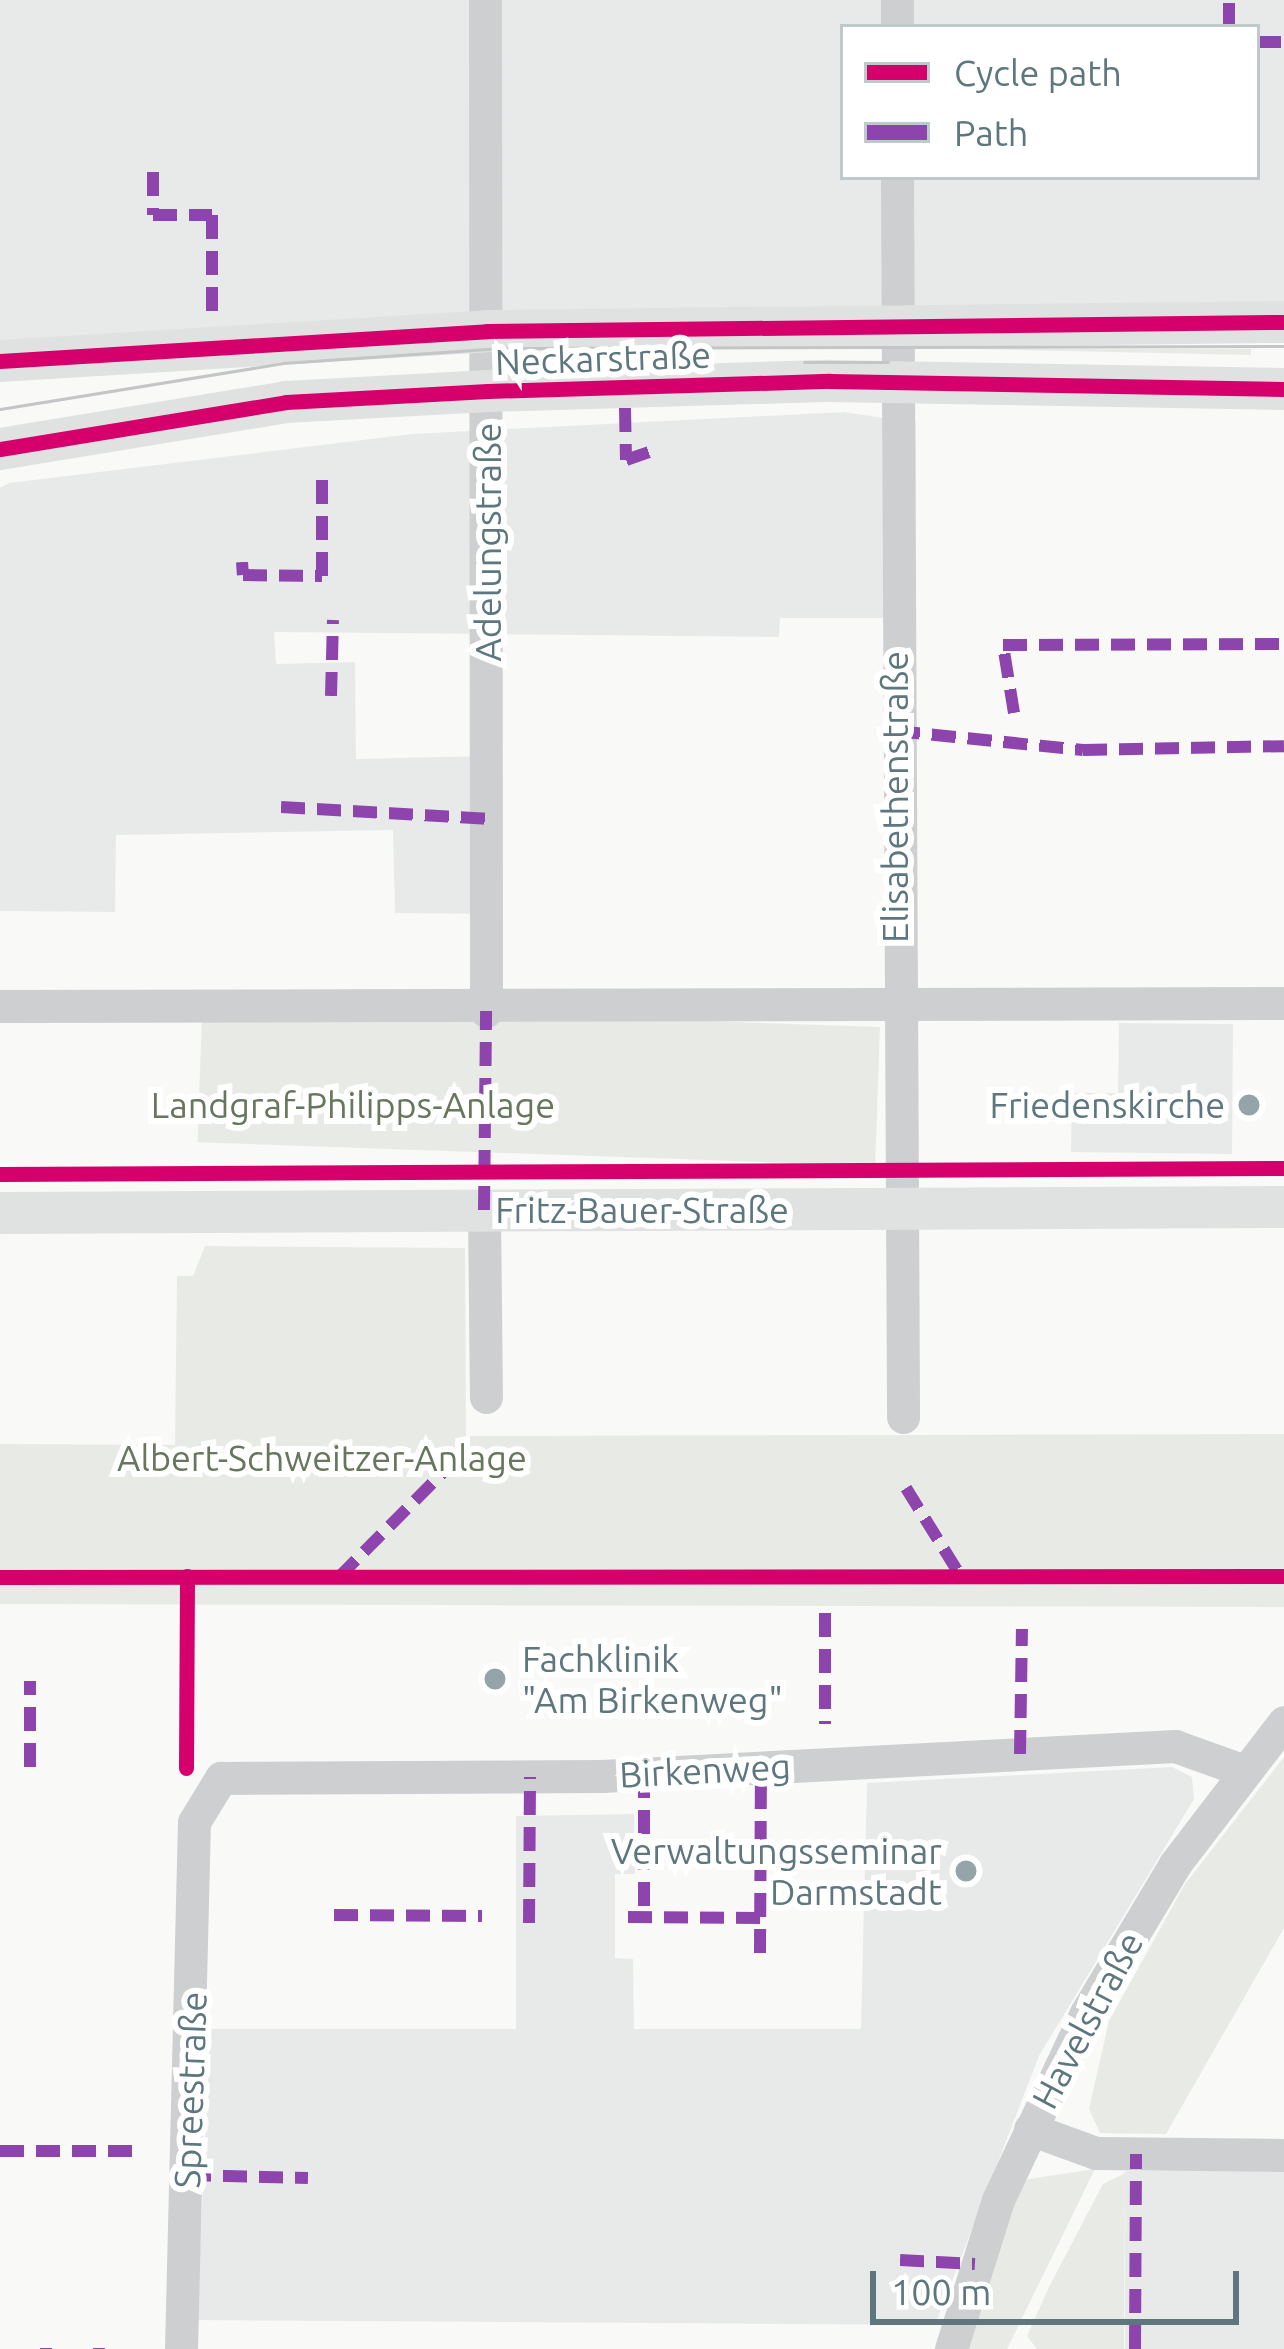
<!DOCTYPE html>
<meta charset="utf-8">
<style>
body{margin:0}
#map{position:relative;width:1284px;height:2349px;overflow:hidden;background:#f9f9f8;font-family:Ubuntu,sans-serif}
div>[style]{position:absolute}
.built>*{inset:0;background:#e8eaea;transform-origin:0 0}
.green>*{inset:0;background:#e8ebe5;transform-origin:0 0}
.minor>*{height:33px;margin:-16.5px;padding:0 16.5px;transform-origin:16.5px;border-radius:16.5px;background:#cdcfd0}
.major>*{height:42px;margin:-21px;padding:0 21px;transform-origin:21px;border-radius:21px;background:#e0e2e2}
.tram>*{height:3px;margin:-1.5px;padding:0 1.5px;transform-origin:1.5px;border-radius:1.5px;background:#c3c5c6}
.quiet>*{height:12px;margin-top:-6px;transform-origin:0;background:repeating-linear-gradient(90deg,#8e44ad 0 24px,transparent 0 36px)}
.cycleway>*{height:15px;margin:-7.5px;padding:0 7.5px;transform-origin:7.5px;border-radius:7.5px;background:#d6006c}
.dots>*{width:33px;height:33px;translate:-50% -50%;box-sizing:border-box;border:6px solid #fff;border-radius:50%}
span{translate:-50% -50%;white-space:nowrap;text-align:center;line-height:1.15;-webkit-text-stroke:12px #fff;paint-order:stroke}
.street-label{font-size:36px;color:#5e777f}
.park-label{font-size:36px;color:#67775e}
.poi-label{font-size:36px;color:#5e777f}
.right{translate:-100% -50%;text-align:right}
.left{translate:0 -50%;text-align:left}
.legend{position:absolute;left:840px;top:24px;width:420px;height:156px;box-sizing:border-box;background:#fff;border:3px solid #bfc9cc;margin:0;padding:15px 21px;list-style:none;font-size:36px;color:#5e777f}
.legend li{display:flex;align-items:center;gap:24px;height:60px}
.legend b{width:60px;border:3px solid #bfc9cc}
.scale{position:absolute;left:870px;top:2271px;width:369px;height:54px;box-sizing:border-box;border:6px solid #5e777f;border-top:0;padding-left:15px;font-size:36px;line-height:42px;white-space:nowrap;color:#5e777f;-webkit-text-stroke:9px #fff;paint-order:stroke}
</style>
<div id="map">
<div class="built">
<i style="clip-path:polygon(evenodd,0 0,1284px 0,1284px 317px,0 361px,0 0,843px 27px,1257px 27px,1257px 177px,843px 177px,843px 27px)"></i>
<i style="clip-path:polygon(844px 412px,916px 423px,915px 618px,780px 618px,779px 637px,274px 632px,276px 664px,355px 662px,356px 759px,488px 756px,487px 914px,395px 913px,393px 830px,116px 835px,115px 912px,0 911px,0 488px,9px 483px,412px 434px)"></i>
<i style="clip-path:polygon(1119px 1023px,1233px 1024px,1232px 1154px,1071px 1152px,1072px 1093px,1118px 1093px)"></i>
<i style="clip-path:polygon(1172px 1767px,1192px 1777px,1194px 1799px,1039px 2056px,935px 2325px,197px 2320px,210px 2029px,516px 2029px,516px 1816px,634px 1814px,635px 1874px,615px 1874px,615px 1958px,633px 1959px,634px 2029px,861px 2029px,867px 1783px)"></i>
<i style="left:1284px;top:2171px;width:178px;height:159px;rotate:90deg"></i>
</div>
<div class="green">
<i style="clip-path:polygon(973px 349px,1251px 349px,1251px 355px)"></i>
<i style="left:880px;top:1027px;width:139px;height:678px;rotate:92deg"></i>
<i style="clip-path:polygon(205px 1246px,465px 1248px,466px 1436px,1284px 1434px,1284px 1607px,0 1604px,0 1444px,175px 1445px,177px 1276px,193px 1276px)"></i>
<i style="clip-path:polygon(1284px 1757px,1284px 1928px,1166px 2134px,1100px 2133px,1089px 2109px,1109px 2021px,1185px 1884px)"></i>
<i style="clip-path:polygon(1095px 2169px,1007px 2349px,967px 2349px,1022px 2180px)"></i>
<i style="clip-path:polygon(1125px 2173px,1124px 2349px,1037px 2349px,1027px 2336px,1050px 2285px,1103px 2184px)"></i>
</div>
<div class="minor">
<i style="left:485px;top:0;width:1011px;rotate:89.94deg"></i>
<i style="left:897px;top:0;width:27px;rotate:90deg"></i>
<i style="left:897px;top:177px;width:1240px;rotate:89.72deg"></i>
<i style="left:0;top:1006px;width:1284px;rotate:-0.13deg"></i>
<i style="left:484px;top:1210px;width:187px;rotate:89.4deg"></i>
<i style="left:1030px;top:2129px;width:70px;rotate:20deg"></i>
<i style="left:1096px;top:2153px;width:188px;rotate:0.6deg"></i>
<i style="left:181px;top:2349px;width:527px;rotate:-88.59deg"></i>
<i style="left:194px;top:1822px;width:52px;rotate:-58.5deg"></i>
<i style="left:221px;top:1778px;width:381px;rotate:-0.3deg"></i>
<i style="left:602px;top:1776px;width:574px;rotate:-3deg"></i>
<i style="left:1175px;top:1746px;width:74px;rotate:19.7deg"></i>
<i style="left:951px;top:2349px;width:156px;rotate:-72.5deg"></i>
<i style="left:998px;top:2200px;width:207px;rotate:-64.8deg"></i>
<i style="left:1086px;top:2013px;width:174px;rotate:-59.1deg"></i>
<i style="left:1175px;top:1864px;width:179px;rotate:-52.5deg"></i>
</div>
<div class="major">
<i style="left:0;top:361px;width:488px;rotate:-3.5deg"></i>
<i style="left:487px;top:331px;width:797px;rotate:-0.65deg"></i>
<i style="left:0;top:449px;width:290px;rotate:-9.3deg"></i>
<i style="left:286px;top:402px;width:202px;rotate:-3.1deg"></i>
<i style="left:488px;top:391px;width:342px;rotate:-1.7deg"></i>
<i style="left:830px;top:381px;width:454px;rotate:1deg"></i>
<i style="left:0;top:1213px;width:1284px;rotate:-0.27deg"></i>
</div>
<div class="tram">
<i style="left:804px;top:362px;width:84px"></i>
<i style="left:0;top:409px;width:287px;rotate:-9.2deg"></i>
<i style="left:283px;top:363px;width:219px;rotate:-3.9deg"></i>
<i style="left:501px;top:348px;width:783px;rotate:-0.15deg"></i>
</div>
<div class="quiet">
<i style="left:1229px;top:27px;width:27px;rotate:-90deg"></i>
<i style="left:1257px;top:42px;width:27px"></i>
<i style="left:153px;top:172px;width:43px;rotate:90deg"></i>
<i style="left:153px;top:215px;width:59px"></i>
<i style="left:212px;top:215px;width:98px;rotate:90deg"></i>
<i style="left:625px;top:408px;width:52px;rotate:88.9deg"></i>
<i style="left:626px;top:460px;width:31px;rotate:-19deg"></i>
<i style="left:242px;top:562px;width:13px;rotate:86deg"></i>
<i style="left:243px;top:575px;width:79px;rotate:0.7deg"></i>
<i style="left:322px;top:576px;width:96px;rotate:-90deg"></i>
<i style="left:331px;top:696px;width:76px;rotate:-88.5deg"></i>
<i style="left:1014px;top:713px;width:69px;rotate:-99.2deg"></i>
<i style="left:1003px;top:645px;width:281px;rotate:-0.2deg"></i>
<i style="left:896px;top:731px;width:188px;rotate:5.8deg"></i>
<i style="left:1083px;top:750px;width:201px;rotate:-1.1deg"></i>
<i style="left:281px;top:807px;width:206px;rotate:3.3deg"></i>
<i style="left:484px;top:1210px;width:199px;rotate:-89.4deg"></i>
<i style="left:906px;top:1488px;width:99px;rotate:58.2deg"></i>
<i style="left:339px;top:1577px;width:177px;rotate:-45.2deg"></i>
<i style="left:825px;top:1613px;width:111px;rotate:90deg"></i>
<i style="left:1020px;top:1754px;width:125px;rotate:-89.1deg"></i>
<i style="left:30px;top:1767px;width:86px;rotate:-90deg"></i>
<i style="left:644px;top:1774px;width:143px;rotate:90deg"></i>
<i style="left:334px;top:1915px;width:148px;rotate:0.4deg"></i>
<i style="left:628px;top:1917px;width:133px;rotate:0.4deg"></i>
<i style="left:529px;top:1923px;width:146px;rotate:-89.6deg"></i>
<i style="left:760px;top:1953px;width:185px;rotate:-89.7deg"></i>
<i style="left:0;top:2151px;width:136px"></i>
<i style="left:187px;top:2175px;width:121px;rotate:1.4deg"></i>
<i style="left:900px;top:2260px;width:75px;rotate:3.1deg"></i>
<i style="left:46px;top:2349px;width:1px;rotate:-90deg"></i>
<i style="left:99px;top:2349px;width:1px;rotate:-90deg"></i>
<i style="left:1135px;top:2349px;width:195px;rotate:-89.7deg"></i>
</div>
<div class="cycleway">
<i style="left:0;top:361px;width:488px;rotate:-3.5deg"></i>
<i style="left:487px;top:331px;width:797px;rotate:-0.65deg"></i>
<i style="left:0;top:449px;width:290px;rotate:-9.3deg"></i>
<i style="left:286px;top:402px;width:202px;rotate:-3.1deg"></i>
<i style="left:488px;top:391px;width:342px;rotate:-1.7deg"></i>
<i style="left:830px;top:381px;width:454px;rotate:1deg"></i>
<i style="left:0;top:1174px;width:1284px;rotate:-0.27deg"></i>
<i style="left:0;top:1577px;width:1284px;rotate:-0.04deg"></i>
<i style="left:186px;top:1768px;width:192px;rotate:-89.7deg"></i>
</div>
<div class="dots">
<i style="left:1249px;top:1105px;background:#94a4a9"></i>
<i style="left:495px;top:1679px;background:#94a4a9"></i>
<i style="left:966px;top:1871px;background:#94a4a9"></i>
</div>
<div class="street-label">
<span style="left:603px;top:358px;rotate:-2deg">Neckarstraße</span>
<span style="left:488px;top:542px;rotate:-90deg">Adelungstraße</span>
<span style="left:895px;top:797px;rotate:-90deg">Elisabethenstraße</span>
<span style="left:642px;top:1210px">Fritz-Bauer-Straße</span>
<span style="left:705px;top:1770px;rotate:-3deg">Birkenweg</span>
<span style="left:1087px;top:2020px;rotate:-62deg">Havelstraße</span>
<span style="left:190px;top:2090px;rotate:-88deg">Spreestraße</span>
</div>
<div class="park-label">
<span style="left:353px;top:1105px">Landgraf-Philipps-Anlage</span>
<span style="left:322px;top:1458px">Albert-Schweitzer-Anlage</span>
</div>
<div class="poi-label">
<span class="right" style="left:1225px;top:1105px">Friedenskirche</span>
<span class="left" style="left:522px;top:1679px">Fachklinik<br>"Am Birkenweg"</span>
<span class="right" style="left:942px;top:1871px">Verwaltungsseminar<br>Darmstadt</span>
</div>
<ul class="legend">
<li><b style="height:15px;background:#d6006c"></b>Cycle path</li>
<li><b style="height:15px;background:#8e44ad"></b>Path</li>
</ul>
<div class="scale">100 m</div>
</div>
